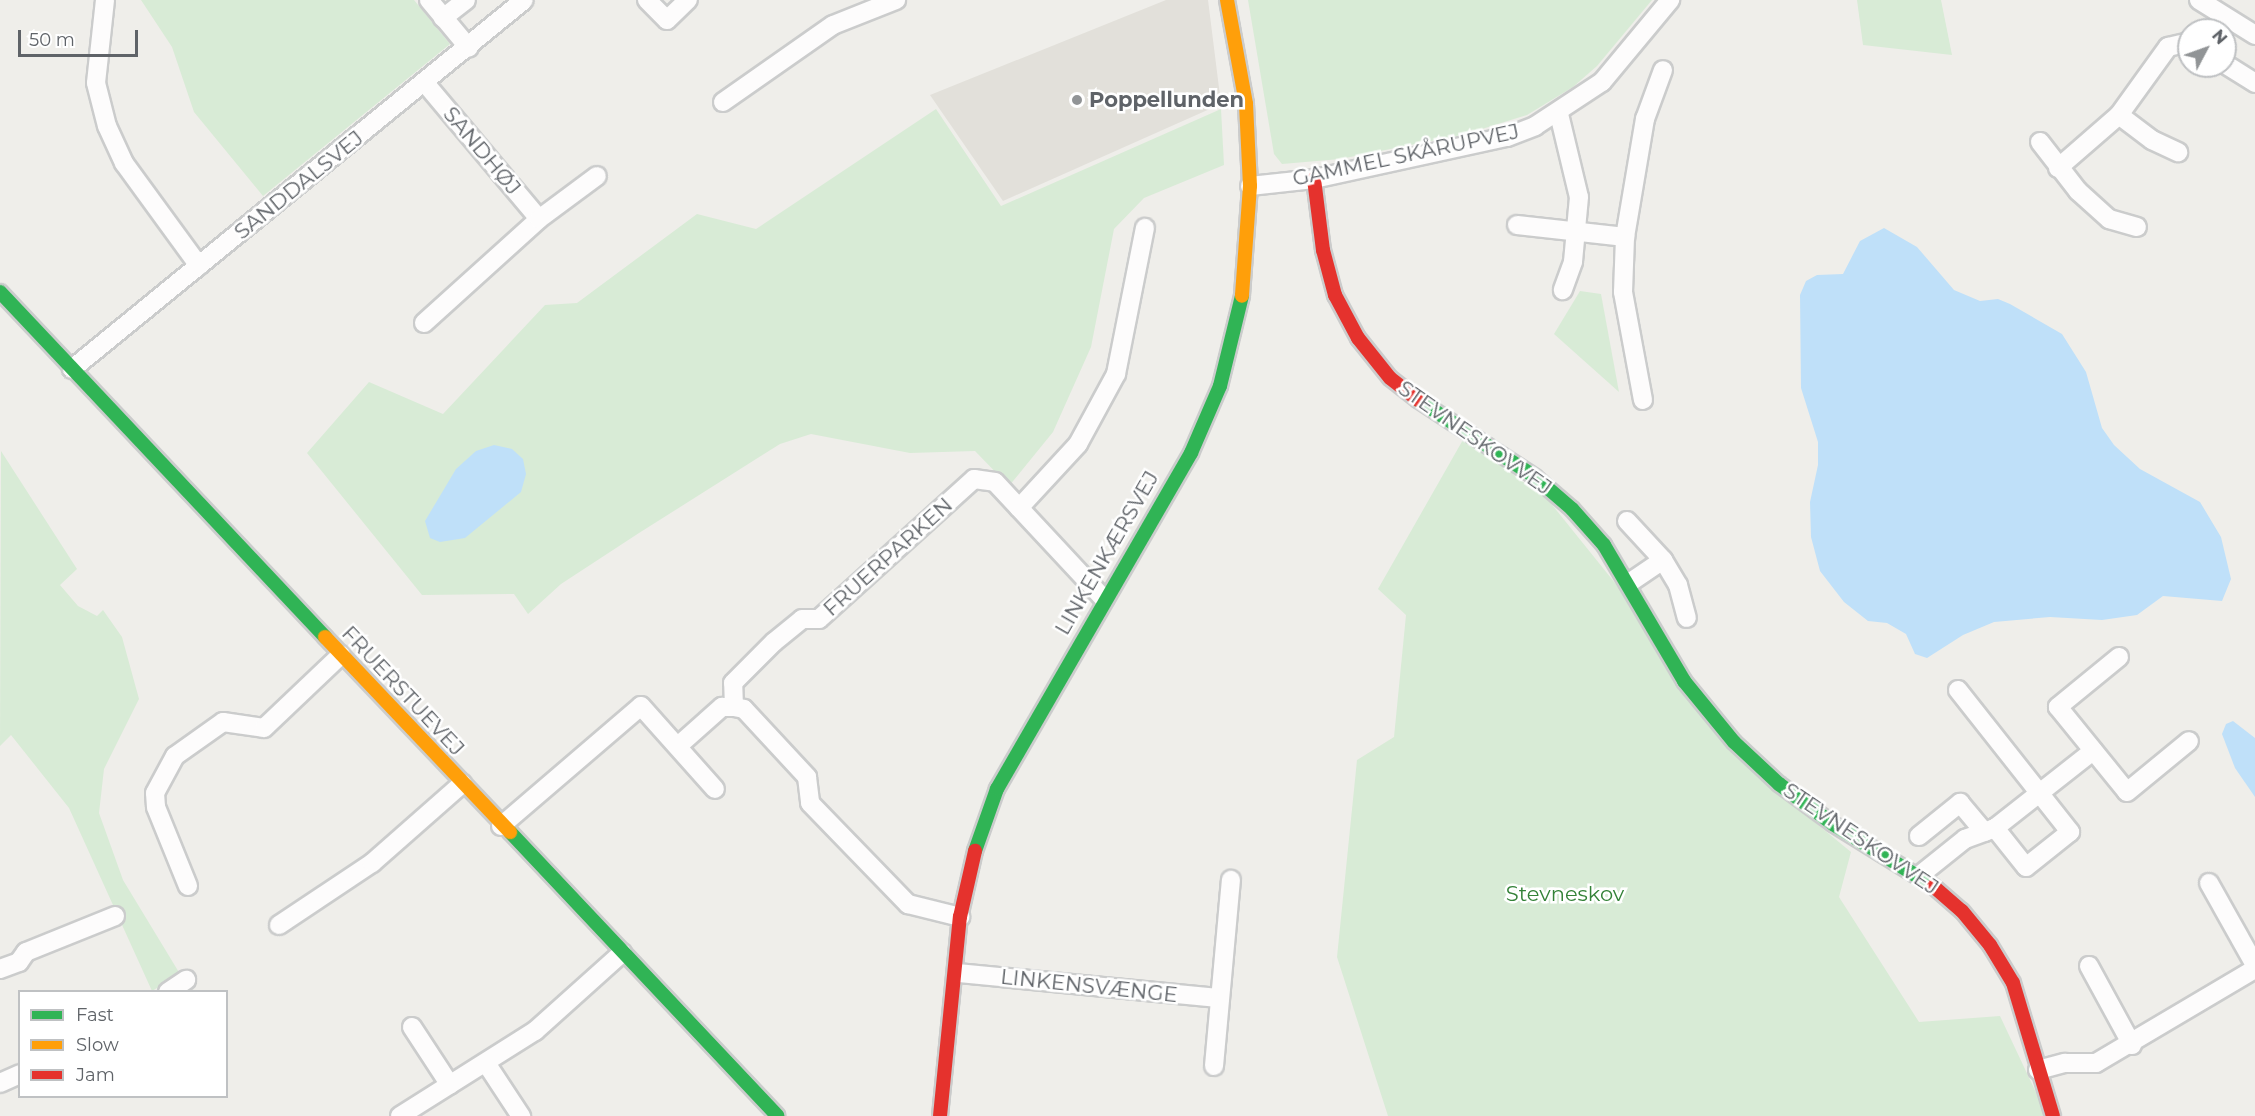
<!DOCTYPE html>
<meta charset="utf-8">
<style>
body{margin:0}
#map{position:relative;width:2255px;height:1116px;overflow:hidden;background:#efeeea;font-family:Montserrat,sans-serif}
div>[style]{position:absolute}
.education>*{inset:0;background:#e2e0da}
.green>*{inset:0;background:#d8ebd6}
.water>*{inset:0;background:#bfe0f9}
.roads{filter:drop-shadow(2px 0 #cbcccc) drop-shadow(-2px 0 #cbcccc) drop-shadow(0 2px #cbcccc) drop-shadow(0 -2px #cbcccc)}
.street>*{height:18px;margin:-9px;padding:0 9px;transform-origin:9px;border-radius:9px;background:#fdfcfc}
.fast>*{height:14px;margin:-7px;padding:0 7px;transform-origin:7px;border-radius:7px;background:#30b455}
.slow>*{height:14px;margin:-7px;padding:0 7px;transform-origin:7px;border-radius:7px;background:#ff9f0a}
.jam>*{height:14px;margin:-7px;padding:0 7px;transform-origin:7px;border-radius:7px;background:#e5322d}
.dots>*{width:16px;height:16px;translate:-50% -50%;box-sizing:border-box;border:3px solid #fff;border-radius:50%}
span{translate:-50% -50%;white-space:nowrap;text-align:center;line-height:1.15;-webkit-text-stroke:5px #fff;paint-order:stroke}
.poi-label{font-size:21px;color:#5f6368;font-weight:700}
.left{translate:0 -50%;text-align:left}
.street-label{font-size:21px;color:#5f6368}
.park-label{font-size:21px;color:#348238}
.legend{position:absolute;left:18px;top:990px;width:210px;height:108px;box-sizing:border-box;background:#fff;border:2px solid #bfc1c3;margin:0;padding:8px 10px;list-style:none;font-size:18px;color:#5f6368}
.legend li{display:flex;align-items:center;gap:12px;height:30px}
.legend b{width:30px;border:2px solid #bfc1c3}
.north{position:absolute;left:2177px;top:18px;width:60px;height:60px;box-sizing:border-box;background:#fff;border:2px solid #bfc1c3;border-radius:50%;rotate:49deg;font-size:16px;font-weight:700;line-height:24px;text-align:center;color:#5f6368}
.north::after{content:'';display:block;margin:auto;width:21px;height:27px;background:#919496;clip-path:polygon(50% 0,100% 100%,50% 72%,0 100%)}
.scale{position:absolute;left:18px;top:30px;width:120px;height:27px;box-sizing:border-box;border:3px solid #5f6368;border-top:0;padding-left:8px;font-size:18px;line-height:21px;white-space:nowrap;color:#5f6368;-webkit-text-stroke:4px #fff;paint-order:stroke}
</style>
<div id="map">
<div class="education">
<i style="clip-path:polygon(1166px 0,1208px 0,1221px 104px,1003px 201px,930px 95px)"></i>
</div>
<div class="green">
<i style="clip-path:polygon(141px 0,414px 0,450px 44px,263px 196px,194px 112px,172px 47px)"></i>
<i style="clip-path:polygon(1248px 0,1652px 0,1597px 66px,1573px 87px,1527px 115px,1466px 134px,1340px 159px,1282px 164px,1274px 154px)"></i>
<i style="clip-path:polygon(1857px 0,1941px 0,1952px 55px,1863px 45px)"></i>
<i style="clip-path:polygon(936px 109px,1001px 206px,1221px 109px,1224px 165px,1144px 198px,1114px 229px,1091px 347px,1053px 432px,1009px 486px,975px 451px,910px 453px,811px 434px,780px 444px,639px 533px,561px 584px,528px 614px,514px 594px,422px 595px,307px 453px,369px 382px,443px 414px,545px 305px,577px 303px,697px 214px,756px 229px)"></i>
<i style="clip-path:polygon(1580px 291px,1601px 294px,1619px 392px,1554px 334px)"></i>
<i style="clip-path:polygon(1464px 438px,1549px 501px,1615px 583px,1762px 779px,1851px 852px,1839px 897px,1919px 1022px,2000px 1016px,2047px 1116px,1388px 1116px,1337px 957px,1357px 760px,1394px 737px,1406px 615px,1378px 589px)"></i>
<i style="clip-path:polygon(1px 451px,77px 569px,60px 585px,78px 606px,97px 616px,103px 610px,122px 637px,139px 699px,104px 769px,99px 813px,123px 880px,180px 974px,152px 991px,69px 808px,11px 735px,0 746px)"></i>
</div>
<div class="water">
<i style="clip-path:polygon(1884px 228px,1917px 247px,1954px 290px,1980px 301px,1998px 299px,2010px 304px,2062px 334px,2086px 372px,2102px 428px,2114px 445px,2140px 469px,2200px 502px,2221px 537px,2231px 579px,2222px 601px,2163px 596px,2137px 615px,2102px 620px,2050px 617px,1994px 622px,1963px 635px,1927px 658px,1915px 654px,1906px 634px,1887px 623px,1868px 621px,1844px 602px,1820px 571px,1811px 537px,1810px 502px,1818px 465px,1818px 442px,1801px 388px,1800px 295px,1806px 281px,1817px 275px,1843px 274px,1860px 241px)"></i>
<i style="clip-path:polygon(494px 445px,512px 449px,523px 459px,526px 474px,521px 492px,465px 538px,440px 542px,430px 538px,425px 521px,456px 469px,476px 451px)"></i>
<i style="clip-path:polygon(2233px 721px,2255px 738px,2255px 797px,2235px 768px,2222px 734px,2226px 724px)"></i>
</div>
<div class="roads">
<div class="street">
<i style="left:105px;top:0;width:83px;rotate:96.2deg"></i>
<i style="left:96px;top:83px;width:44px;rotate:75.7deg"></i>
<i style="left:107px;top:126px;width:41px;rotate:65.3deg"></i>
<i style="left:124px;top:163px;width:127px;rotate:53.9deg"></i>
<i style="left:429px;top:0;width:62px;rotate:50.2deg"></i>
<i style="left:647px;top:0;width:28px;rotate:45deg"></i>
<i style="left:667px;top:20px;width:29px;rotate:-44deg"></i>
<i style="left:2199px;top:0;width:66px;rotate:32deg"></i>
<i style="left:443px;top:18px;width:29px;rotate:-38deg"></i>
<i style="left:2225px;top:64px;width:36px;rotate:32deg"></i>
<i style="left:425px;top:83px;width:177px;rotate:50deg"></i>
<i style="left:723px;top:102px;width:134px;rotate:-35deg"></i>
<i style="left:833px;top:25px;width:68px;rotate:-21.6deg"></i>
<i style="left:1559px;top:114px;width:85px;rotate:76.5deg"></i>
<i style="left:1579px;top:197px;width:65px;rotate:95.3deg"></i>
<i style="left:1573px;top:262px;width:30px;rotate:110deg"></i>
<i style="left:2119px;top:115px;width:41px;rotate:37.1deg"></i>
<i style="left:2152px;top:140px;width:29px;rotate:25deg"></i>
<i style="left:2040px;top:142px;width:62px;rotate:52.2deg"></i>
<i style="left:2078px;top:191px;width:42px;rotate:42.1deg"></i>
<i style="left:2109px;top:219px;width:29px;rotate:16deg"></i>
<i style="left:2058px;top:168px;width:81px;rotate:-41deg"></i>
<i style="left:2119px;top:115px;width:84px;rotate:-54.2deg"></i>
<i style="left:2168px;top:47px;width:22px;rotate:-13deg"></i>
<i style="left:1250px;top:186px;width:64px;rotate:-6.2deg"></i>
<i style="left:1314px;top:179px;width:198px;rotate:-12.3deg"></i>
<i style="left:1507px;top:137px;width:30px;rotate:-21deg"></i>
<i style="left:1535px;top:126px;width:80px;rotate:-33.3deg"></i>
<i style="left:1602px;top:82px;width:107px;rotate:-50.3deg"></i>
<i style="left:1517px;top:225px;width:109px;rotate:6.3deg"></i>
<i style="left:424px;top:323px;width:155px;rotate:-42.1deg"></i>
<i style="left:539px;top:219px;width:72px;rotate:-36.6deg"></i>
<i style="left:72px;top:369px;width:583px;rotate:-39.23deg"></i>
<i style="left:1643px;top:400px;width:110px;rotate:-100.5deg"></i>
<i style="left:1623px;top:292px;width:55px;rotate:-87.9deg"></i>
<i style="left:1625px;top:237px;width:120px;rotate:-80.4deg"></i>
<i style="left:1645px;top:119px;width:52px;rotate:-69.8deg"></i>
<i style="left:1019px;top:508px;width:87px;rotate:-47.3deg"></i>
<i style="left:1078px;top:444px;width:80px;rotate:-61.5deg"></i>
<i style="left:1116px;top:374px;width:149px;rotate:-78.8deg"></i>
<i style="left:1627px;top:521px;width:53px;rotate:47.3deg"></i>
<i style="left:1663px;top:560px;width:29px;rotate:59deg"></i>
<i style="left:1678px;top:585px;width:34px;rotate:75deg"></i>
<i style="left:1629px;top:583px;width:41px;rotate:-34.1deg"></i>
<i style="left:2119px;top:657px;width:79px;rotate:140.7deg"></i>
<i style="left:2058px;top:707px;width:109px;rotate:50.9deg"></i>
<i style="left:2127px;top:792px;width:80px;rotate:-39.4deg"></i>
<i style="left:1958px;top:690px;width:181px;rotate:51.7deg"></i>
<i style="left:2070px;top:832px;width:56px;rotate:141.5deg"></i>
<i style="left:2026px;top:867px;width:50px;rotate:-128.5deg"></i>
<i style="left:734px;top:707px;width:10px;rotate:11deg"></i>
<i style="left:744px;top:709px;width:93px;rotate:47.2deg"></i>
<i style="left:807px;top:777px;width:26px;rotate:83deg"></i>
<i style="left:810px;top:803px;width:141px;rotate:45.9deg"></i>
<i style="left:908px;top:904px;width:54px;rotate:14deg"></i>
<i style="left:678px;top:746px;width:59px;rotate:-41.6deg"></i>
<i style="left:722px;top:707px;width:12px"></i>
<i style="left:734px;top:707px;width:24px;rotate:-92deg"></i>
<i style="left:733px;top:683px;width:58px;rotate:-45deg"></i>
<i style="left:774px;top:642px;width:36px;rotate:-39deg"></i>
<i style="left:802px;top:619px;width:17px"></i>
<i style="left:819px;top:619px;width:209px;rotate:-42.1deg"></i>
<i style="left:974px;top:479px;width:21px;rotate:8deg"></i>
<i style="left:995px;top:482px;width:160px;rotate:47deg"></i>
<i style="left:501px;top:826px;width:184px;rotate:-40.6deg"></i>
<i style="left:641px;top:706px;width:111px;rotate:48.3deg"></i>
<i style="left:1919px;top:836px;width:53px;rotate:-38.8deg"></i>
<i style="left:1960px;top:803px;width:38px;rotate:50deg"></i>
<i style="left:1920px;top:875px;width:58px;rotate:-38.7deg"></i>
<i style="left:1965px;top:839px;width:32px;rotate:-20deg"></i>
<i style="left:1995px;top:828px;width:125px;rotate:-38.2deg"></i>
<i style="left:2209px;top:883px;width:94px;rotate:60.7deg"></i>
<i style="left:188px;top:886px;width:85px;rotate:-112.1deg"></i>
<i style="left:156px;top:807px;width:14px;rotate:-94deg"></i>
<i style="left:155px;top:793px;width:42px;rotate:-61.6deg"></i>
<i style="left:175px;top:756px;width:59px;rotate:-35.3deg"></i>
<i style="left:223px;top:722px;width:41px;rotate:8.3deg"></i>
<i style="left:264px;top:728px;width:106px;rotate:-43.5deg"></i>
<i style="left:279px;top:925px;width:112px;rotate:-33.7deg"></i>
<i style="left:372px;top:863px;width:120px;rotate:-41.3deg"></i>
<i style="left:2089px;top:966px;width:90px;rotate:61.4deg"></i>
<i style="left:0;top:969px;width:20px;rotate:-20deg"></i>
<i style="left:19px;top:962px;width:12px;rotate:-55deg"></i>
<i style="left:26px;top:952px;width:96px;rotate:-22deg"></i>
<i style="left:958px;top:973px;width:263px;rotate:5.5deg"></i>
<i style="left:168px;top:992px;width:22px;rotate:-34deg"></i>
<i style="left:412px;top:1027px;width:69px;rotate:56.8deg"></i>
<i style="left:486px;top:1063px;width:64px;rotate:56.6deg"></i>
<i style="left:1214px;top:1066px;width:187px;rotate:-84.8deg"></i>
<i style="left:2038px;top:1070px;width:28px;rotate:-15deg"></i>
<i style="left:2065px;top:1063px;width:31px"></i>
<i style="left:2096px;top:1063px;width:185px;rotate:-30.6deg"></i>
<i style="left:0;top:1083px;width:22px;rotate:-24deg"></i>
<i style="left:400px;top:1116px;width:160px;rotate:-32.2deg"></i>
<i style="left:535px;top:1031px;width:117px;rotate:-41.9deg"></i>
</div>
<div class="fast">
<i style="left:0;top:292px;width:474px;rotate:46.7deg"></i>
<i style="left:1418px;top:400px;width:140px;rotate:33.3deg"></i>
<i style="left:1535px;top:477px;width:49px;rotate:40.9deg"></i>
<i style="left:1572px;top:509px;width:48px;rotate:48.4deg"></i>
<i style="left:1604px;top:545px;width:158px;rotate:59.5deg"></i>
<i style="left:1684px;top:681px;width:79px;rotate:50.7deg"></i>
<i style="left:1734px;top:742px;width:62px;rotate:43deg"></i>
<i style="left:1779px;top:784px;width:67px;rotate:36.5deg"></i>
<i style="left:1833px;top:824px;width:118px;rotate:31.8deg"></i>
<i style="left:510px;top:832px;width:390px;rotate:46.7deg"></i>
<i style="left:975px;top:851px;width:66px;rotate:-70.5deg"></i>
<i style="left:997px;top:789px;width:388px;rotate:-60deg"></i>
<i style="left:1191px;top:453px;width:73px;rotate:-66.6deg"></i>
<i style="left:1220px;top:386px;width:93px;rotate:-76.3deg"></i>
</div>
<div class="slow">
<i style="left:1227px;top:0;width:106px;rotate:79.6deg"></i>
<i style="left:1246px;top:104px;width:82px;rotate:87.2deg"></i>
<i style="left:1250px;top:186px;width:110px;rotate:94.2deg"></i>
<i style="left:325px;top:637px;width:269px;rotate:46.5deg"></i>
</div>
<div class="jam">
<i style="left:1314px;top:179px;width:72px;rotate:82.8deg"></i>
<i style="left:1323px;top:250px;width:47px;rotate:75.1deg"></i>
<i style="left:1335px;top:295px;width:49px;rotate:61.9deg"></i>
<i style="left:1358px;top:338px;width:51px;rotate:51.3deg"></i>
<i style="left:1390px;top:378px;width:36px;rotate:38deg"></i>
<i style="left:1933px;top:886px;width:38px;rotate:41deg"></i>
<i style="left:1962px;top:911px;width:44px;rotate:50.5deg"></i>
<i style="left:1990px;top:945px;width:44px;rotate:58.8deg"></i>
<i style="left:2013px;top:983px;width:139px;rotate:73.3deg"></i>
<i style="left:940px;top:1116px;width:200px;rotate:-84.3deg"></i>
<i style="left:960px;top:917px;width:68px;rotate:-77.2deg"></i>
</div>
</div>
<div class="dots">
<i style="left:1077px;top:100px;background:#919496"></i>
</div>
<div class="poi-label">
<span class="left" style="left:1089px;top:100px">Poppellunden</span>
</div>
<div class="street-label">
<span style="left:482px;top:151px;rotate:50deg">SANDHØJ</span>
<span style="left:1406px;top:155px;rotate:-12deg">GAMMEL SKÅRUPVEJ</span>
<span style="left:299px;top:185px;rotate:-39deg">SANDDALSVEJ</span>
<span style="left:1475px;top:438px;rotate:35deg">STEVNESKOVVEJ</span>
<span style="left:1107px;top:553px;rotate:-60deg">LINKENKÆRSVEJ</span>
<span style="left:888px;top:557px;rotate:-42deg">FRUERPARKEN</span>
<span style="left:403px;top:691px;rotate:47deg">FRUERSTUEVEJ</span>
<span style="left:1861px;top:839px;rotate:34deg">STEVNESKOVVEJ</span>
<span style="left:1089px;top:986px;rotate:6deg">LINKENSVÆNGE</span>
</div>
<div class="park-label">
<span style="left:1565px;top:894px">Stevneskov</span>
</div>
<ul class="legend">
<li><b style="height:8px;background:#30b455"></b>Fast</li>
<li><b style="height:8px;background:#ff9f0a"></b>Slow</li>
<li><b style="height:8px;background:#e5322d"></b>Jam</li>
</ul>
<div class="north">N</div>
<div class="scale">50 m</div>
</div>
